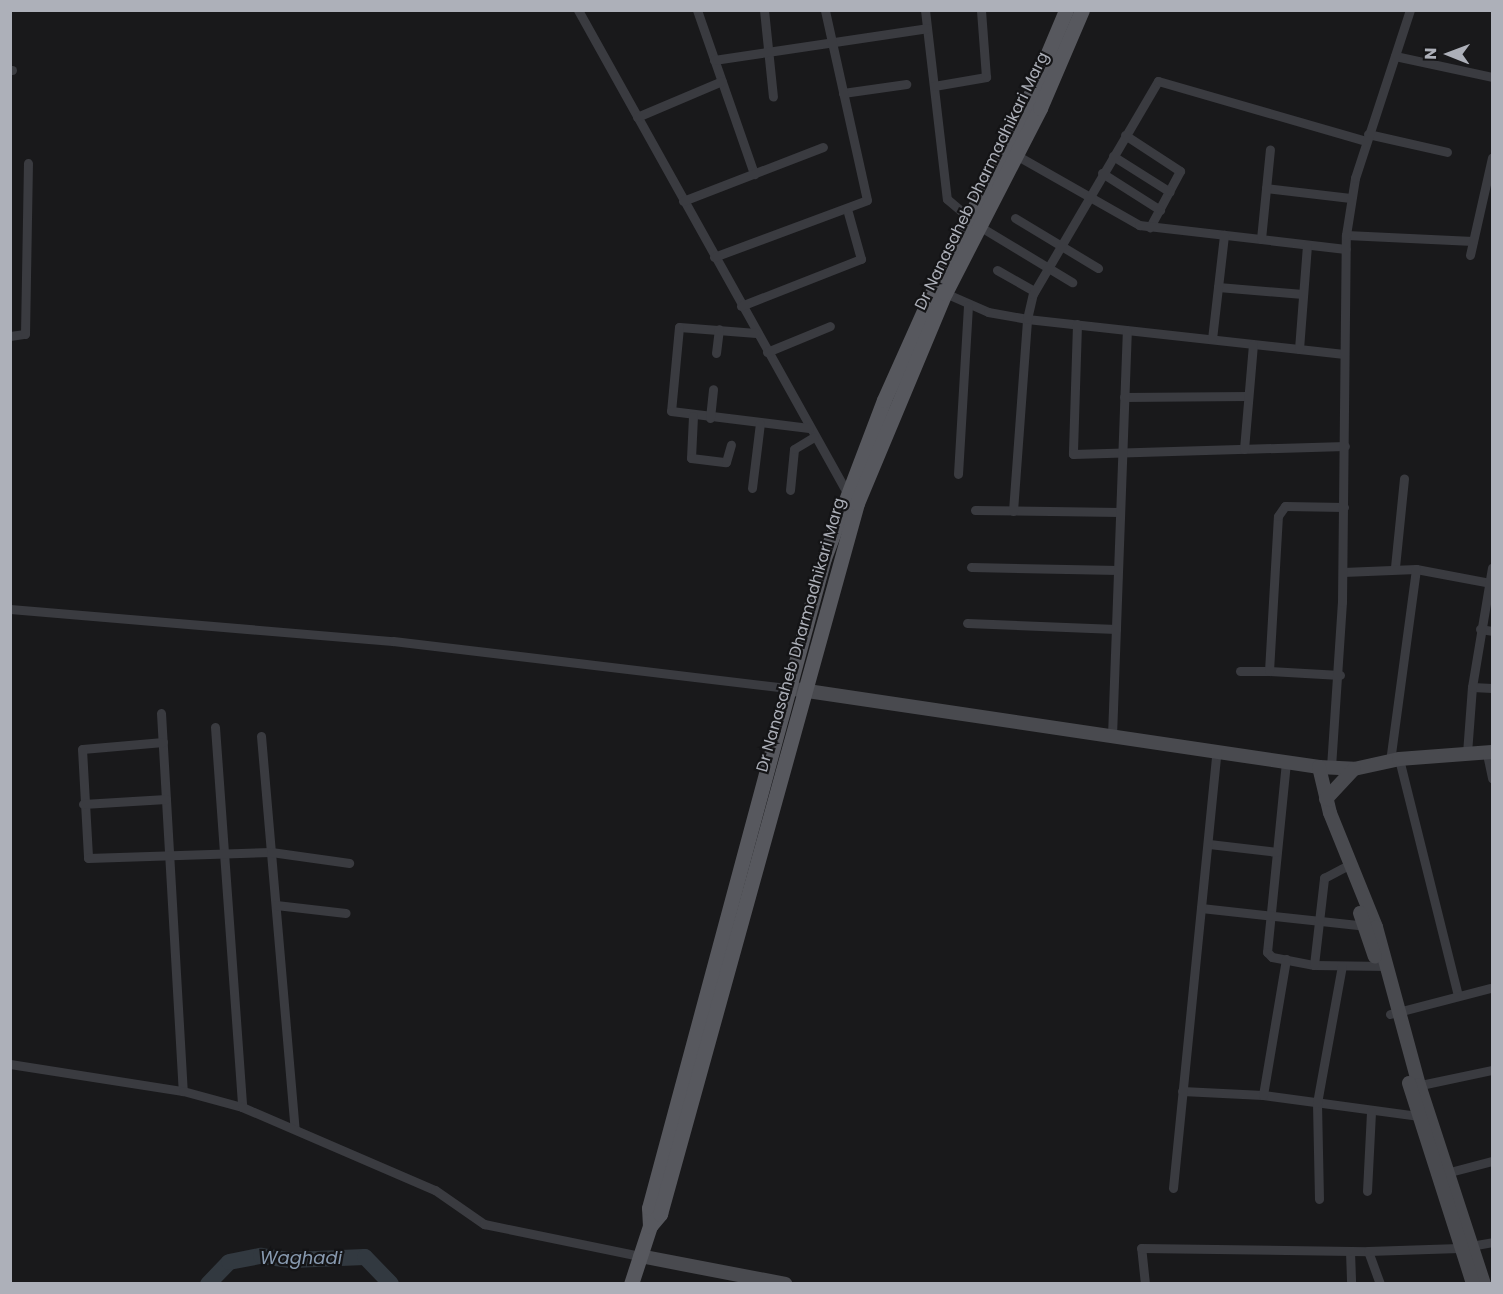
<!DOCTYPE html>
<style>
body{margin:0}
#map{position:relative;width:1503px;height:1294px;overflow:hidden;background:#19191b;font-family:Poppins,sans-serif}
div>[style]{position:absolute}
.river>*{height:16px;margin:-8px;padding:0 8px;transform-origin:8px;border-radius:8px;background:#323940}
.street>*{height:9px;margin:-4.5px;padding:0 4.5px;transform-origin:4.5px;border-radius:4.5px;background:#3a3b40}
.secondary>*{height:14px;margin:-7px;padding:0 7px;transform-origin:7px;border-radius:7px;background:#494a4f}
.primary>*{height:15px;margin:-7.5px;padding:0 7.5px;transform-origin:7.5px;border-radius:7.5px;background:#57585e}
span{translate:-50% -50%;white-space:nowrap;text-align:center;line-height:1.15;-webkit-text-stroke:4.5px #141416;paint-order:stroke}
.street-label{font-size:16px;color:#adb0b9}
.water-label{font-size:18px;color:#889ab0;font-style:italic}
.frame{position:absolute;inset:0;border:12px solid #adb0b9;pointer-events:none}
.north{position:absolute;left:1419px;top:24px;width:60px;height:60px;-webkit-text-stroke:4px #141416;paint-order:stroke;rotate:271deg;font-size:16px;font-weight:700;line-height:24px;text-align:center;color:#adb0b9}
.north::after{content:'';display:block;margin:auto;width:21px;height:27px;background:#adb0b9;clip-path:polygon(50% 0,100% 100%,50% 72%,0 100%)}
</style>
<div id="map">
<div class="river">
<i style="left:208px;top:1284px;width:30px;rotate:-46deg"></i>
<i style="left:229px;top:1262px;width:33px;rotate:-11deg"></i>
<i style="left:261px;top:1256px;width:30px;rotate:8deg"></i>
<i style="left:291px;top:1260px;width:74px;rotate:-2.3deg"></i>
<i style="left:365px;top:1257px;width:37px;rotate:46deg"></i>
</div>
<div class="street">
<i style="left:578px;top:10px;width:559px;rotate:60.87deg"></i>
<i style="left:697px;top:10px;width:174px;rotate:70.8deg"></i>
<i style="left:764px;top:10px;width:87px;rotate:84.1deg"></i>
<i style="left:925px;top:10px;width:190px;rotate:83.4deg"></i>
<i style="left:947px;top:199px;width:42px;rotate:40.2deg"></i>
<i style="left:979px;top:226px;width:109px;rotate:31.1deg"></i>
<i style="left:1395px;top:56px;width:99px;rotate:12.2deg"></i>
<i style="left:714px;top:60px;width:215px;rotate:-8.5deg"></i>
<i style="left:10px;top:70px;width:2px"></i>
<i style="left:934px;top:86px;width:53px;rotate:-9.8deg"></i>
<i style="left:986px;top:77px;width:67px;rotate:-94.3deg"></i>
<i style="left:843px;top:93px;width:64px;rotate:-8.1deg"></i>
<i style="left:637px;top:117px;width:92px;rotate:-23deg"></i>
<i style="left:1368px;top:134px;width:81px;rotate:12.8deg"></i>
<i style="left:1125px;top:135px;width:66px;rotate:33.2deg"></i>
<i style="left:1180px;top:171px;width:64px;rotate:118.2deg"></i>
<i style="left:1016px;top:155px;width:142px;rotate:29.6deg"></i>
<i style="left:1139px;top:225px;width:208px;rotate:6.6deg"></i>
<i style="left:1113px;top:156px;width:67px;rotate:32.3deg"></i>
<i style="left:1102px;top:173px;width:69px;rotate:32.5deg"></i>
<i style="left:1266px;top:188px;width:85px;rotate:6.8deg"></i>
<i style="left:683px;top:201px;width:150px;rotate:-21.1deg"></i>
<i style="left:1015px;top:218px;width:97px;rotate:31.1deg"></i>
<i style="left:1346px;top:235px;width:127px;rotate:2.7deg"></i>
<i style="left:1261px;top:239px;width:90px;rotate:-84.3deg"></i>
<i style="left:1470px;top:255px;width:100px;rotate:-77.3deg"></i>
<i style="left:714px;top:257px;width:163px;rotate:-20.4deg"></i>
<i style="left:867px;top:200px;width:195px;rotate:-102.5deg"></i>
<i style="left:997px;top:270px;width:43px;rotate:29.6deg"></i>
<i style="left:1218px;top:287px;width:85px;rotate:4.7deg"></i>
<i style="left:945px;top:293px;width:47px;rotate:23.8deg"></i>
<i style="left:988px;top:312px;width:40px;rotate:10deg"></i>
<i style="left:1027px;top:319px;width:319px;rotate:6.3deg"></i>
<i style="left:741px;top:306px;width:129px;rotate:-21.4deg"></i>
<i style="left:861px;top:259px;width:52px;rotate:-105.6deg"></i>
<i style="left:1077px;top:324px;width:130px;rotate:91.8deg"></i>
<i style="left:1073px;top:454px;width:272px;rotate:-1.7deg"></i>
<i style="left:756px;top:333px;width:77px;rotate:-175.5deg"></i>
<i style="left:679px;top:327px;width:84px;rotate:95.4deg"></i>
<i style="left:671px;top:411px;width:139px;rotate:7deg"></i>
<i style="left:10px;top:336px;width:15px;rotate:-8deg"></i>
<i style="left:25px;top:334px;width:171px;rotate:-89deg"></i>
<i style="left:1212px;top:339px;width:105px;rotate:-83.4deg"></i>
<i style="left:1299px;top:349px;width:104px;rotate:-85.6deg"></i>
<i style="left:767px;top:352px;width:68px;rotate:-22.4deg"></i>
<i style="left:716px;top:353px;width:24px;rotate:-83deg"></i>
<i style="left:1124px;top:397px;width:124px;rotate:-0.5deg"></i>
<i style="left:693px;top:416px;width:42px;rotate:92.7deg"></i>
<i style="left:691px;top:458px;width:35px;rotate:7deg"></i>
<i style="left:726px;top:462px;width:18px;rotate:-74deg"></i>
<i style="left:710px;top:418px;width:29px;rotate:-84deg"></i>
<i style="left:1244px;top:449px;width:105px;rotate:-85.1deg"></i>
<i style="left:958px;top:474px;width:169px;rotate:-86.6deg"></i>
<i style="left:752px;top:488px;width:65px;rotate:-83deg"></i>
<i style="left:790px;top:490px;width:41px;rotate:-84.4deg"></i>
<i style="left:794px;top:449px;width:23px;rotate:-31deg"></i>
<i style="left:975px;top:510px;width:145px;rotate:0.8deg"></i>
<i style="left:1013px;top:511px;width:193px;rotate:-85.8deg"></i>
<i style="left:1027px;top:319px;width:26px;rotate:-77deg"></i>
<i style="left:1033px;top:294px;width:247px;rotate:-59.6deg"></i>
<i style="left:1158px;top:81px;width:216px;rotate:16.1deg"></i>
<i style="left:971px;top:567px;width:147px;rotate:1.2deg"></i>
<i style="left:1395px;top:567px;width:89px;rotate:-84.2deg"></i>
<i style="left:1416px;top:569px;width:75px;rotate:10.7deg"></i>
<i style="left:1343px;top:572px;width:73px;rotate:-2.4deg"></i>
<i style="left:1416px;top:569px;width:194px;rotate:97.7deg"></i>
<i style="left:10px;top:609px;width:384px;rotate:4.8deg"></i>
<i style="left:393px;top:641px;width:399px;rotate:6.8deg"></i>
<i style="left:967px;top:623px;width:149px;rotate:2.3deg"></i>
<i style="left:1480px;top:629px;width:12px;rotate:9deg"></i>
<i style="left:1240px;top:671px;width:29px"></i>
<i style="left:1340px;top:675px;width:71px;rotate:-176.8deg"></i>
<i style="left:1269px;top:671px;width:155px;rotate:-86.7deg"></i>
<i style="left:1278px;top:516px;width:12px;rotate:-55deg"></i>
<i style="left:1285px;top:506px;width:59px;rotate:1deg"></i>
<i style="left:1472px;top:687px;width:20px;rotate:3deg"></i>
<i style="left:161px;top:713px;width:379px;rotate:86.7deg"></i>
<i style="left:215px;top:727px;width:381px;rotate:85.9deg"></i>
<i style="left:261px;top:736px;width:394px;rotate:85.1deg"></i>
<i style="left:1112px;top:736px;width:406px;rotate:-87.9deg"></i>
<i style="left:163px;top:742px;width:81px;rotate:175.1deg"></i>
<i style="left:82px;top:749px;width:109px;rotate:86.8deg"></i>
<i style="left:88px;top:858px;width:183px;rotate:-1.9deg"></i>
<i style="left:271px;top:852px;width:79px;rotate:8deg"></i>
<i style="left:1467px;top:753px;width:66px;rotate:-85.7deg"></i>
<i style="left:1472px;top:687px;width:121px;rotate:-80.5deg"></i>
<i style="left:1487px;top:754px;width:25px;rotate:78deg"></i>
<i style="left:1399px;top:759px;width:244px;rotate:76deg"></i>
<i style="left:1286px;top:762px;width:191px;rotate:95.7deg"></i>
<i style="left:1267px;top:952px;width:7px;rotate:45deg"></i>
<i style="left:1272px;top:957px;width:43px;rotate:10.8deg"></i>
<i style="left:1314px;top:965px;width:73px;rotate:0.8deg"></i>
<i style="left:1331px;top:767px;width:165px;rotate:-86.2deg"></i>
<i style="left:1342px;top:602px;width:367px;rotate:-89.4deg"></i>
<i style="left:1346px;top:235px;width:58px;rotate:-81deg"></i>
<i style="left:1355px;top:178px;width:177px;rotate:-71.9deg"></i>
<i style="left:83px;top:804px;width:83px;rotate:-3.4deg"></i>
<i style="left:1209px;top:844px;width:68px;rotate:6.7deg"></i>
<i style="left:276px;top:905px;width:70px;rotate:6.5deg"></i>
<i style="left:1201px;top:908px;width:167px;rotate:6.2deg"></i>
<i style="left:1314px;top:965px;width:88px;rotate:-83.4deg"></i>
<i style="left:1324px;top:878px;width:30px;rotate:-28deg"></i>
<i style="left:1390px;top:1014px;width:103px;rotate:-14.6deg"></i>
<i style="left:10px;top:1064px;width:175px;rotate:8.9deg"></i>
<i style="left:183px;top:1091px;width:61px;rotate:15.2deg"></i>
<i style="left:242px;top:1107px;width:210px;rotate:23.3deg"></i>
<i style="left:435px;top:1190px;width:60px;rotate:34.8deg"></i>
<i style="left:484px;top:1224px;width:159px;rotate:11.6deg"></i>
<i style="left:1416px;top:1086px;width:78px;rotate:-11.9deg"></i>
<i style="left:1182px;top:1091px;width:81px;rotate:2.8deg"></i>
<i style="left:1263px;top:1095px;width:156px;rotate:7.7deg"></i>
<i style="left:1263px;top:1095px;width:138px;rotate:-80.4deg"></i>
<i style="left:1446px;top:1173px;width:48px;rotate:-14.6deg"></i>
<i style="left:1173px;top:1188px;width:439px;rotate:-84.3deg"></i>
<i style="left:1367px;top:1191px;width:80px;rotate:-87.1deg"></i>
<i style="left:1319px;top:1199px;width:96px;rotate:-91.2deg"></i>
<i style="left:1317px;top:1103px;width:139px;rotate:-79.7deg"></i>
<i style="left:1350px;top:1251px;width:33px;rotate:88deg"></i>
<i style="left:1368px;top:1251px;width:35px;rotate:70deg"></i>
<i style="left:1145px;top:1284px;width:36px;rotate:-96deg"></i>
<i style="left:1141px;top:1248px;width:227px;rotate:0.8deg"></i>
<i style="left:1368px;top:1251px;width:91px;rotate:-1.9deg"></i>
<i style="left:1459px;top:1248px;width:34px;rotate:-10deg"></i>
</div>
<div class="secondary">
<i style="left:794px;top:689px;width:531px;rotate:8.45deg"></i>
<i style="left:1319px;top:767px;width:35px;rotate:3deg"></i>
<i style="left:1354px;top:769px;width:46px;rotate:-12.5deg"></i>
<i style="left:1399px;top:759px;width:93px;rotate:-4.3deg"></i>
<i style="left:1319px;top:767px;width:47px;rotate:76.6deg"></i>
<i style="left:1330px;top:813px;width:123px;rotate:68deg"></i>
<i style="left:1376px;top:927px;width:164px;rotate:74.8deg"></i>
<i style="left:1419px;top:1085px;width:209px;rotate:71.9deg"></i>
<i style="left:1326px;top:799px;width:41px;rotate:-47deg"></i>
<i style="left:1360px;top:913px;width:46px;rotate:71.2deg"></i>
<i style="left:1409px;top:1083px;width:211px;rotate:72.3deg"></i>
<i style="left:640px;top:1256px;width:148px;rotate:10.9deg"></i>
</div>
<div class="primary">
<i style="left:650px;top:1226px;width:18px;rotate:-93deg"></i>
<i style="left:649px;top:1208px;width:673px;rotate:-74.93deg"></i>
<i style="left:824px;top:558px;width:169px;rotate:-69.2deg"></i>
<i style="left:884px;top:400px;width:123px;rotate:-65.9deg"></i>
<i style="left:934px;top:288px;width:207px;rotate:-63.3deg"></i>
<i style="left:1027px;top:103px;width:101px;rotate:-67.2deg"></i>
<i style="left:631px;top:1284px;width:61px;rotate:-71.9deg"></i>
<i style="left:650px;top:1226px;width:16px;rotate:-50deg"></i>
<i style="left:660px;top:1214px;width:738px;rotate:-74.51deg"></i>
<i style="left:857px;top:503px;width:228px;rotate:-67.3deg"></i>
<i style="left:945px;top:293px;width:208px;rotate:-62.8deg"></i>
<i style="left:1040px;top:108px;width:107px;rotate:-66.8deg"></i>
</div>
<div class="street-label">
<span style="left:982px;top:181px;rotate:-64deg">Dr Nanasaheb Dharmadhikari Marg</span>
<span style="left:801px;top:635px;rotate:-74deg">Dr Nanasaheb Dharmadhikari Marg</span>
</div>
<div class="water-label">
<span style="left:301px;top:1258px">Waghadi</span>
</div>
<div class="frame"></div>
<div class="north">N</div>
</div>
